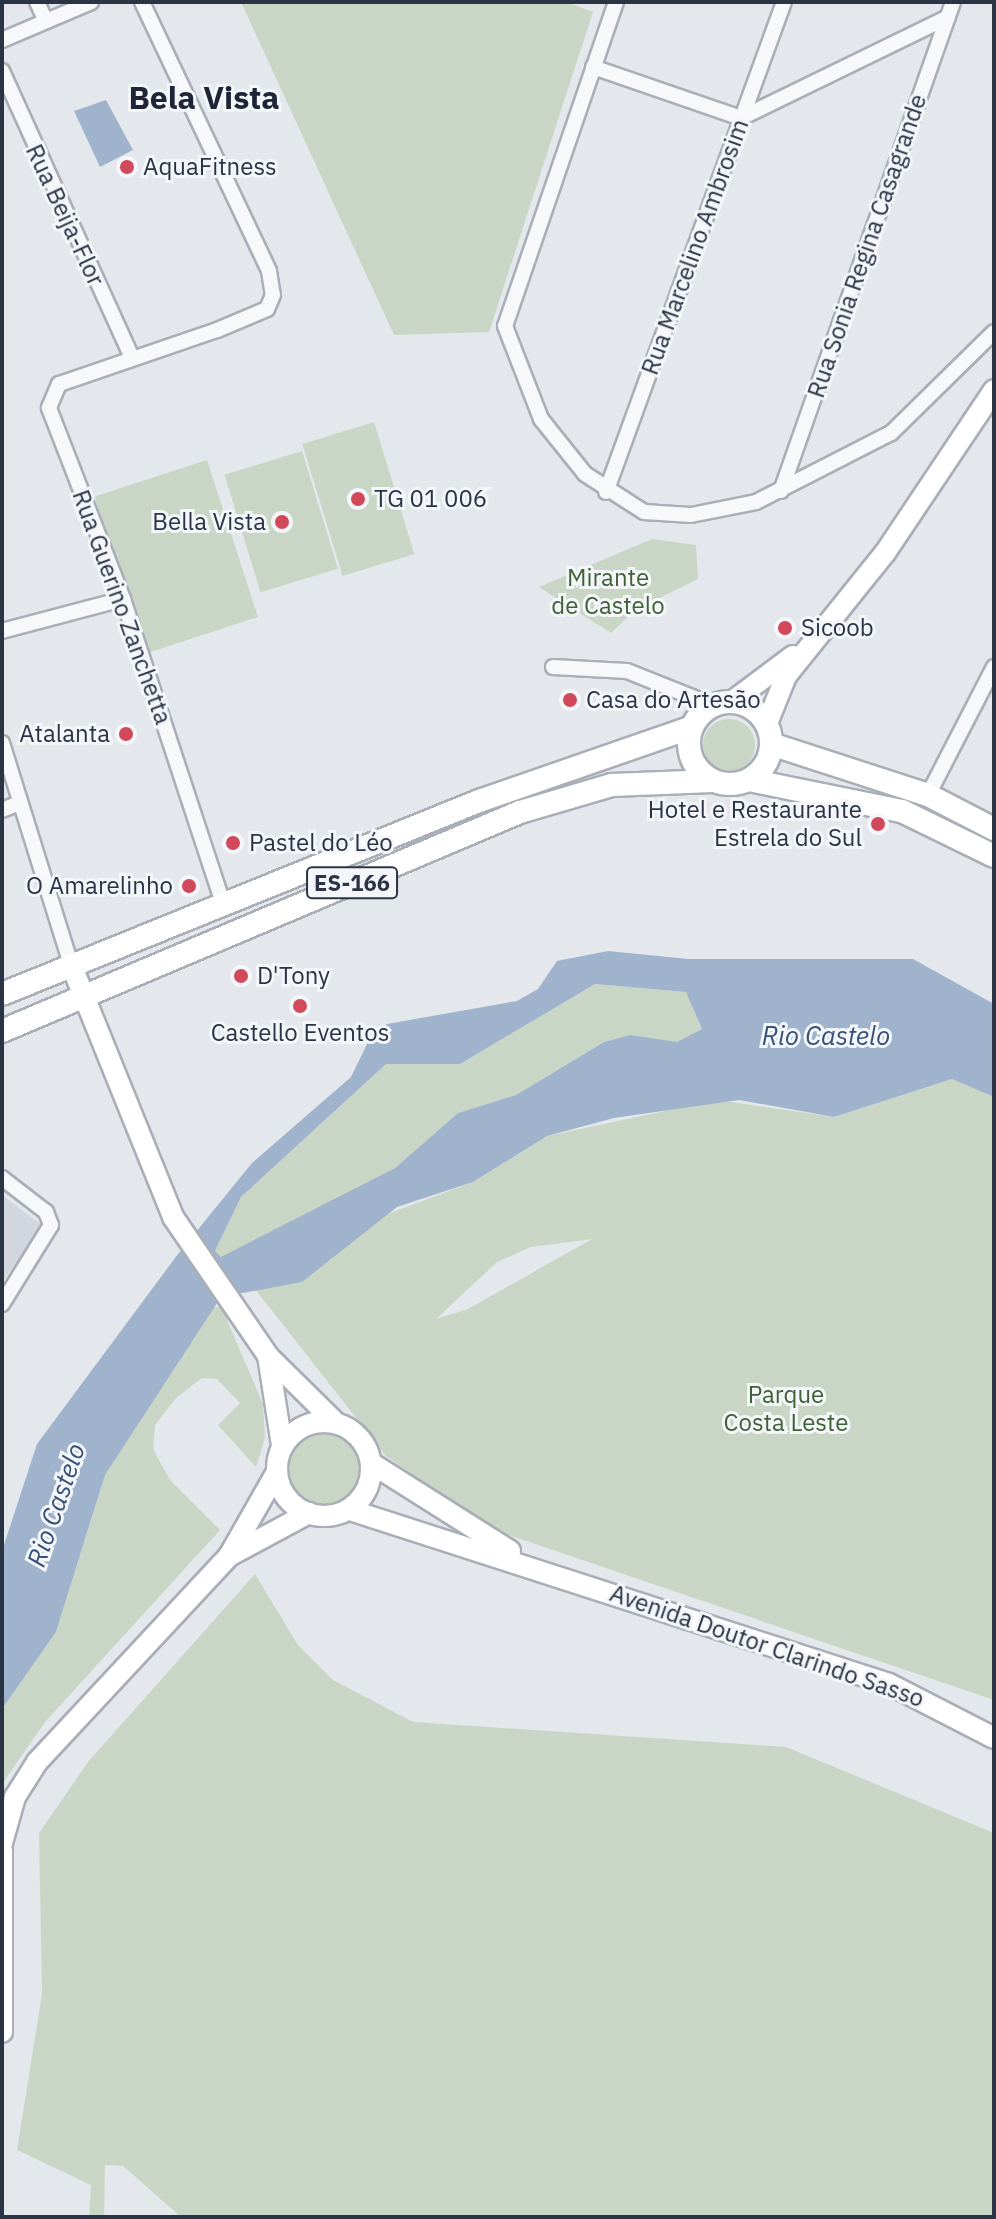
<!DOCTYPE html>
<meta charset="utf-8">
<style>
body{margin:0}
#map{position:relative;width:996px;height:2219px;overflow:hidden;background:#e4e7ec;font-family:"IBM Plex Sans",sans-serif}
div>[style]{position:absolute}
.built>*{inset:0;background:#d2d6de}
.green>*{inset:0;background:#c9d6c5;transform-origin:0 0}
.round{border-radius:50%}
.water>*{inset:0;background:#9fb4cc}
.roads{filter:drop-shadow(2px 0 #a9aeb7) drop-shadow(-2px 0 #a9aeb7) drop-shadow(0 2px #a9aeb7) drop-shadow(0 -2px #a9aeb7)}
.street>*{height:14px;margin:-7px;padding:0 7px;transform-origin:7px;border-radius:7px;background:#f7f8fa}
.secondary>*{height:20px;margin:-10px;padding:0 10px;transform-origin:10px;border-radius:10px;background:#fff}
.secondary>.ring{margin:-10px;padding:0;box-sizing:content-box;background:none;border:20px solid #fff;border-radius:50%}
.primary>*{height:22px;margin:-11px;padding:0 11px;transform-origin:11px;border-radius:11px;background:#fff}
.primary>.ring{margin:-11px;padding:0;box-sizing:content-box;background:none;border:22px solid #fff;border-radius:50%}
.dots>*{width:22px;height:22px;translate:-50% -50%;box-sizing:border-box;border:4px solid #f4f6f9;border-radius:50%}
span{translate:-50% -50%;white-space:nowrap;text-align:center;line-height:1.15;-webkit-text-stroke:6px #f4f6f9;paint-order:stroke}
.shield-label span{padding:2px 6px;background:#f4f6f9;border:2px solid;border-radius:6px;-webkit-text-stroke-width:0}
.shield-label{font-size:22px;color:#2b3445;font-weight:700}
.poi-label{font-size:24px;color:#2b3445}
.left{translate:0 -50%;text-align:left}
.right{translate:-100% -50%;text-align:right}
.street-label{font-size:24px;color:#2b3445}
.park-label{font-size:24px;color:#3f6138}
.water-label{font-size:26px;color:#34527a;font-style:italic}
.district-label{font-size:32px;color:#1d2536;font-weight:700}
.frame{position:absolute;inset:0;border:4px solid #2b3445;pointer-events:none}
</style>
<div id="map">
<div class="built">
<i style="clip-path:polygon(2px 1195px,42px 1225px,2px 1282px)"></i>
</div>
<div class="green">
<i style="clip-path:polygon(241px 2px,566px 2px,593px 12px,489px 332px,394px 335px)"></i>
<i style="left:374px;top:422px;width:138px;height:75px;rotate:73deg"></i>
<i style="left:302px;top:451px;width:123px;height:81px;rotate:73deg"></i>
<i style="left:207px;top:460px;width:165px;height:118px;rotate:72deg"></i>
<i style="clip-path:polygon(652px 539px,696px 545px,698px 579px,635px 610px,611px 633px,539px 587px)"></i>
<i class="round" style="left:703px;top:719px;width:52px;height:52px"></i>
<i style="clip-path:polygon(595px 984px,687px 992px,702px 1029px,677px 1043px,631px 1035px,604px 1042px,516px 1095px,458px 1113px,395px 1168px,221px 1258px,215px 1251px,241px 1197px,386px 1064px,460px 1064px)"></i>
<i style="clip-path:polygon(evenodd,952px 1079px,994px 1097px,994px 1700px,491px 1529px,386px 1456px,255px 1289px,302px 1282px,369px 1221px,473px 1182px,547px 1136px,717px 1100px,834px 1117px,952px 1079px,592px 1239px,468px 1309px,436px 1319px,497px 1262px,531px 1247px,592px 1239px)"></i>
<i style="clip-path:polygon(221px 1306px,263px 1404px,265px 1438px,256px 1467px,218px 1425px,240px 1403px,217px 1379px,202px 1378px,176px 1398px,155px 1425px,153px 1449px,170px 1480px,220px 1530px,45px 1722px,2px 1784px,2px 1709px,56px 1632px,105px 1475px,212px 1308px)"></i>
<i class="round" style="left:288px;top:1434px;width:74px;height:74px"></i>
<i style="clip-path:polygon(255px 1574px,298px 1645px,333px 1680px,413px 1722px,786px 1747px,994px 1833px,994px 2217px,181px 2217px,123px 2166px,105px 2165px,104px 2217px,89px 2217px,91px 2185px,17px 2150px,42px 1994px,39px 1833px,88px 1762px)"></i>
</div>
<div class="water">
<i style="clip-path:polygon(106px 100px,133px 150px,100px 167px,74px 111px)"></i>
<i style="clip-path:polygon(evenodd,608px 951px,688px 959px,913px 959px,994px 1004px,994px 1097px,952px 1079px,834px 1117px,739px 1100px,614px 1118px,547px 1136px,473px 1182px,397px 1207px,302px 1282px,221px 1297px,105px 1475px,56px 1632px,2px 1709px,2px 1551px,37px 1444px,178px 1254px,252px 1163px,351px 1077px,368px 1042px,387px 1024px,517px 1001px,538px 989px,557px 961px,608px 951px,595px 984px,686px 992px,702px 1029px,677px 1042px,630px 1035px,604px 1042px,516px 1095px,458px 1113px,395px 1168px,221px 1257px,215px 1251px,241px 1197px,386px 1064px,460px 1064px,595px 984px)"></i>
</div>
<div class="roads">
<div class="street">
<i style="left:37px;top:2px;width:19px;rotate:65deg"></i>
<i style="left:142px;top:2px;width:297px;rotate:64.7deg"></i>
<i style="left:269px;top:271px;width:24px;rotate:81deg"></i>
<i style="left:273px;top:295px;width:15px;rotate:113deg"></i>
<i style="left:267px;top:309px;width:54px;rotate:157.2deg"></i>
<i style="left:217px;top:330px;width:167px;rotate:161.1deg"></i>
<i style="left:59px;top:384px;width:26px;rotate:113deg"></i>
<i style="left:49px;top:408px;width:205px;rotate:68.8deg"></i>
<i style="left:123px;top:599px;width:324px;rotate:71.8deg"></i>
<i style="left:616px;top:2px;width:342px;rotate:108.9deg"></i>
<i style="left:505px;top:326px;width:100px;rotate:68.8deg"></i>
<i style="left:541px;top:419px;width:70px;rotate:51.3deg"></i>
<i style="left:585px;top:474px;width:70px;rotate:32.8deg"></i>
<i style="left:644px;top:512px;width:47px;rotate:3.7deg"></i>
<i style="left:691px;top:515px;width:66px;rotate:-11.3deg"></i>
<i style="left:756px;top:502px;width:152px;rotate:-27.1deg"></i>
<i style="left:891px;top:433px;width:144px;rotate:-44.4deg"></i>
<i style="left:2px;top:40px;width:97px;rotate:-23.1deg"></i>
<i style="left:593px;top:67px;width:157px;rotate:19deg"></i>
<i style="left:741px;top:118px;width:230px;rotate:-26deg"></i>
<i style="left:2px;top:71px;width:315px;rotate:65.6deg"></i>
<i style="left:781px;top:491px;width:518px;rotate:-70.62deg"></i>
<i style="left:606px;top:492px;width:521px;rotate:-70.04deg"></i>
<i style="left:2px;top:631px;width:125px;rotate:-14.8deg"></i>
<i style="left:553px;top:667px;width:74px;rotate:3.1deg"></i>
<i style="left:627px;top:671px;width:89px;rotate:21.7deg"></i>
<i style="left:2px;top:743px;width:232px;rotate:72.7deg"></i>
<i style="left:928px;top:795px;width:144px;rotate:-62.7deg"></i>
<i style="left:2px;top:810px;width:18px;rotate:-22deg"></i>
<i style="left:2px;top:1178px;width:56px;rotate:37.7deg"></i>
<i style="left:46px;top:1212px;width:14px;rotate:69deg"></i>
<i style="left:51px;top:1225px;width:93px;rotate:121.8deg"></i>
</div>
<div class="secondary">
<i style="left:733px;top:701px;width:75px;rotate:-36.9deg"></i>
<i style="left:768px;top:721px;width:48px;rotate:-68.2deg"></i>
<i style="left:786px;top:676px;width:158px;rotate:-51.2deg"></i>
<i style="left:885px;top:553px;width:196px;rotate:-56.2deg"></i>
<i style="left:71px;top:964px;width:273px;rotate:68deg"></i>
<i style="left:173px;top:1217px;width:168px;rotate:55.6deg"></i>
<i style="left:268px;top:1356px;width:91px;rotate:44.6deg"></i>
<i style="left:268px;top:1356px;width:90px;rotate:81.1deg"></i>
<i class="ring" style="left:277px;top:1422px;width:74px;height:74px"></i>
<i style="left:374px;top:1465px;width:161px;rotate:32.3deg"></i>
<i style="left:350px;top:1510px;width:566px;rotate:17.89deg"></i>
<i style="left:889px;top:1684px;width:118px;rotate:27.2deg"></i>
<i style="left:229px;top:1556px;width:91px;rotate:-28.3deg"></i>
<i style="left:2px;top:1843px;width:48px;rotate:-74.2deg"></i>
<i style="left:15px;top:1797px;width:41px;rotate:-57.8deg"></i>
<i style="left:37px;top:1762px;width:282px;rotate:-47deg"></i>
<i style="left:229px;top:1556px;width:97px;rotate:-60.3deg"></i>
<i style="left:2px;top:1850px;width:182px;rotate:90deg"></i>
</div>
<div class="primary">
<i class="ring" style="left:689px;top:702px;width:60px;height:60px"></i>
<i style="left:771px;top:744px;width:165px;rotate:18deg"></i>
<i style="left:928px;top:795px;width:74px;rotate:27.3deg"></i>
<i style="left:749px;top:780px;width:156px;rotate:11.5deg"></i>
<i style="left:902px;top:811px;width:102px;rotate:26.1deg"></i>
<i style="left:2px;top:994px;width:515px;rotate:-22.03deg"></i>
<i style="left:479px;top:801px;width:223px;rotate:-19.1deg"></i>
<i style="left:2px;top:1031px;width:562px;rotate:-22.92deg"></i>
<i style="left:520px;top:812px;width:96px;rotate:-16.4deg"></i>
<i style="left:612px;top:785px;width:101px;rotate:-2.3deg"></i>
</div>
</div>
<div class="dots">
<i style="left:127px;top:167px;background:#d1495b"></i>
<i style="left:358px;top:499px;background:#d1495b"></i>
<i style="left:282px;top:522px;background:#d1495b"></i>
<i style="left:785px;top:628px;background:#d1495b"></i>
<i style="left:570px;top:700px;background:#d1495b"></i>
<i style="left:126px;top:734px;background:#d1495b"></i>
<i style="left:878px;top:824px;background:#d1495b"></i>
<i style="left:233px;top:843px;background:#d1495b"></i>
<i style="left:189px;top:886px;background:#d1495b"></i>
<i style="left:241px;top:976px;background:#d1495b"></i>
<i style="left:300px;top:1006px;background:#d1495b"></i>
</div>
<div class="shield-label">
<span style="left:352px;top:883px">ES-166</span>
</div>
<div class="poi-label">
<span class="left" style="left:143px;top:167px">AquaFitness</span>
<span class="left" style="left:374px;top:499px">TG 01 006</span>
<span class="right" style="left:266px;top:522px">Bella Vista</span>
<span class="left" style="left:801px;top:628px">Sicoob</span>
<span class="left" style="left:586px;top:700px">Casa do Artesão</span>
<span class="right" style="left:110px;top:734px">Atalanta</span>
<span class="right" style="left:862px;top:824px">Hotel e Restaurante<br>Estrela do Sul</span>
<span class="left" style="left:249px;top:843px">Pastel do Léo</span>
<span class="right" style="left:173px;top:886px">O Amarelinho</span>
<span class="left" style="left:257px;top:976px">D'Tony</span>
<span style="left:300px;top:1033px">Castello Eventos</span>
</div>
<div class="street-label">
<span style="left:65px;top:215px;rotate:65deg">Rua Beija-Flor</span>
<span style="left:867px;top:246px;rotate:-71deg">Rua Sonia Regina Casagrande</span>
<span style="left:695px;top:247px;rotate:-70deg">Rua Marcelino Ambrosim</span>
<span style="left:122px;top:607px;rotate:70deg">Rua Guerino Zanchetta</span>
<span style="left:767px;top:1646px;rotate:19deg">Avenida Doutor Clarindo Sasso</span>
</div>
<div class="park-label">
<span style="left:608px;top:592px">Mirante<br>de Castelo</span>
<span style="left:786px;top:1409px">Parque<br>Costa Leste</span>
</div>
<div class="water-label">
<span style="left:826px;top:1036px">Rio Castelo</span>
<span style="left:56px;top:1505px;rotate:-71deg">Rio Castelo</span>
</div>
<div class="district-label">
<span style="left:204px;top:97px">Bela Vista</span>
</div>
<div class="frame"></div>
</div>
